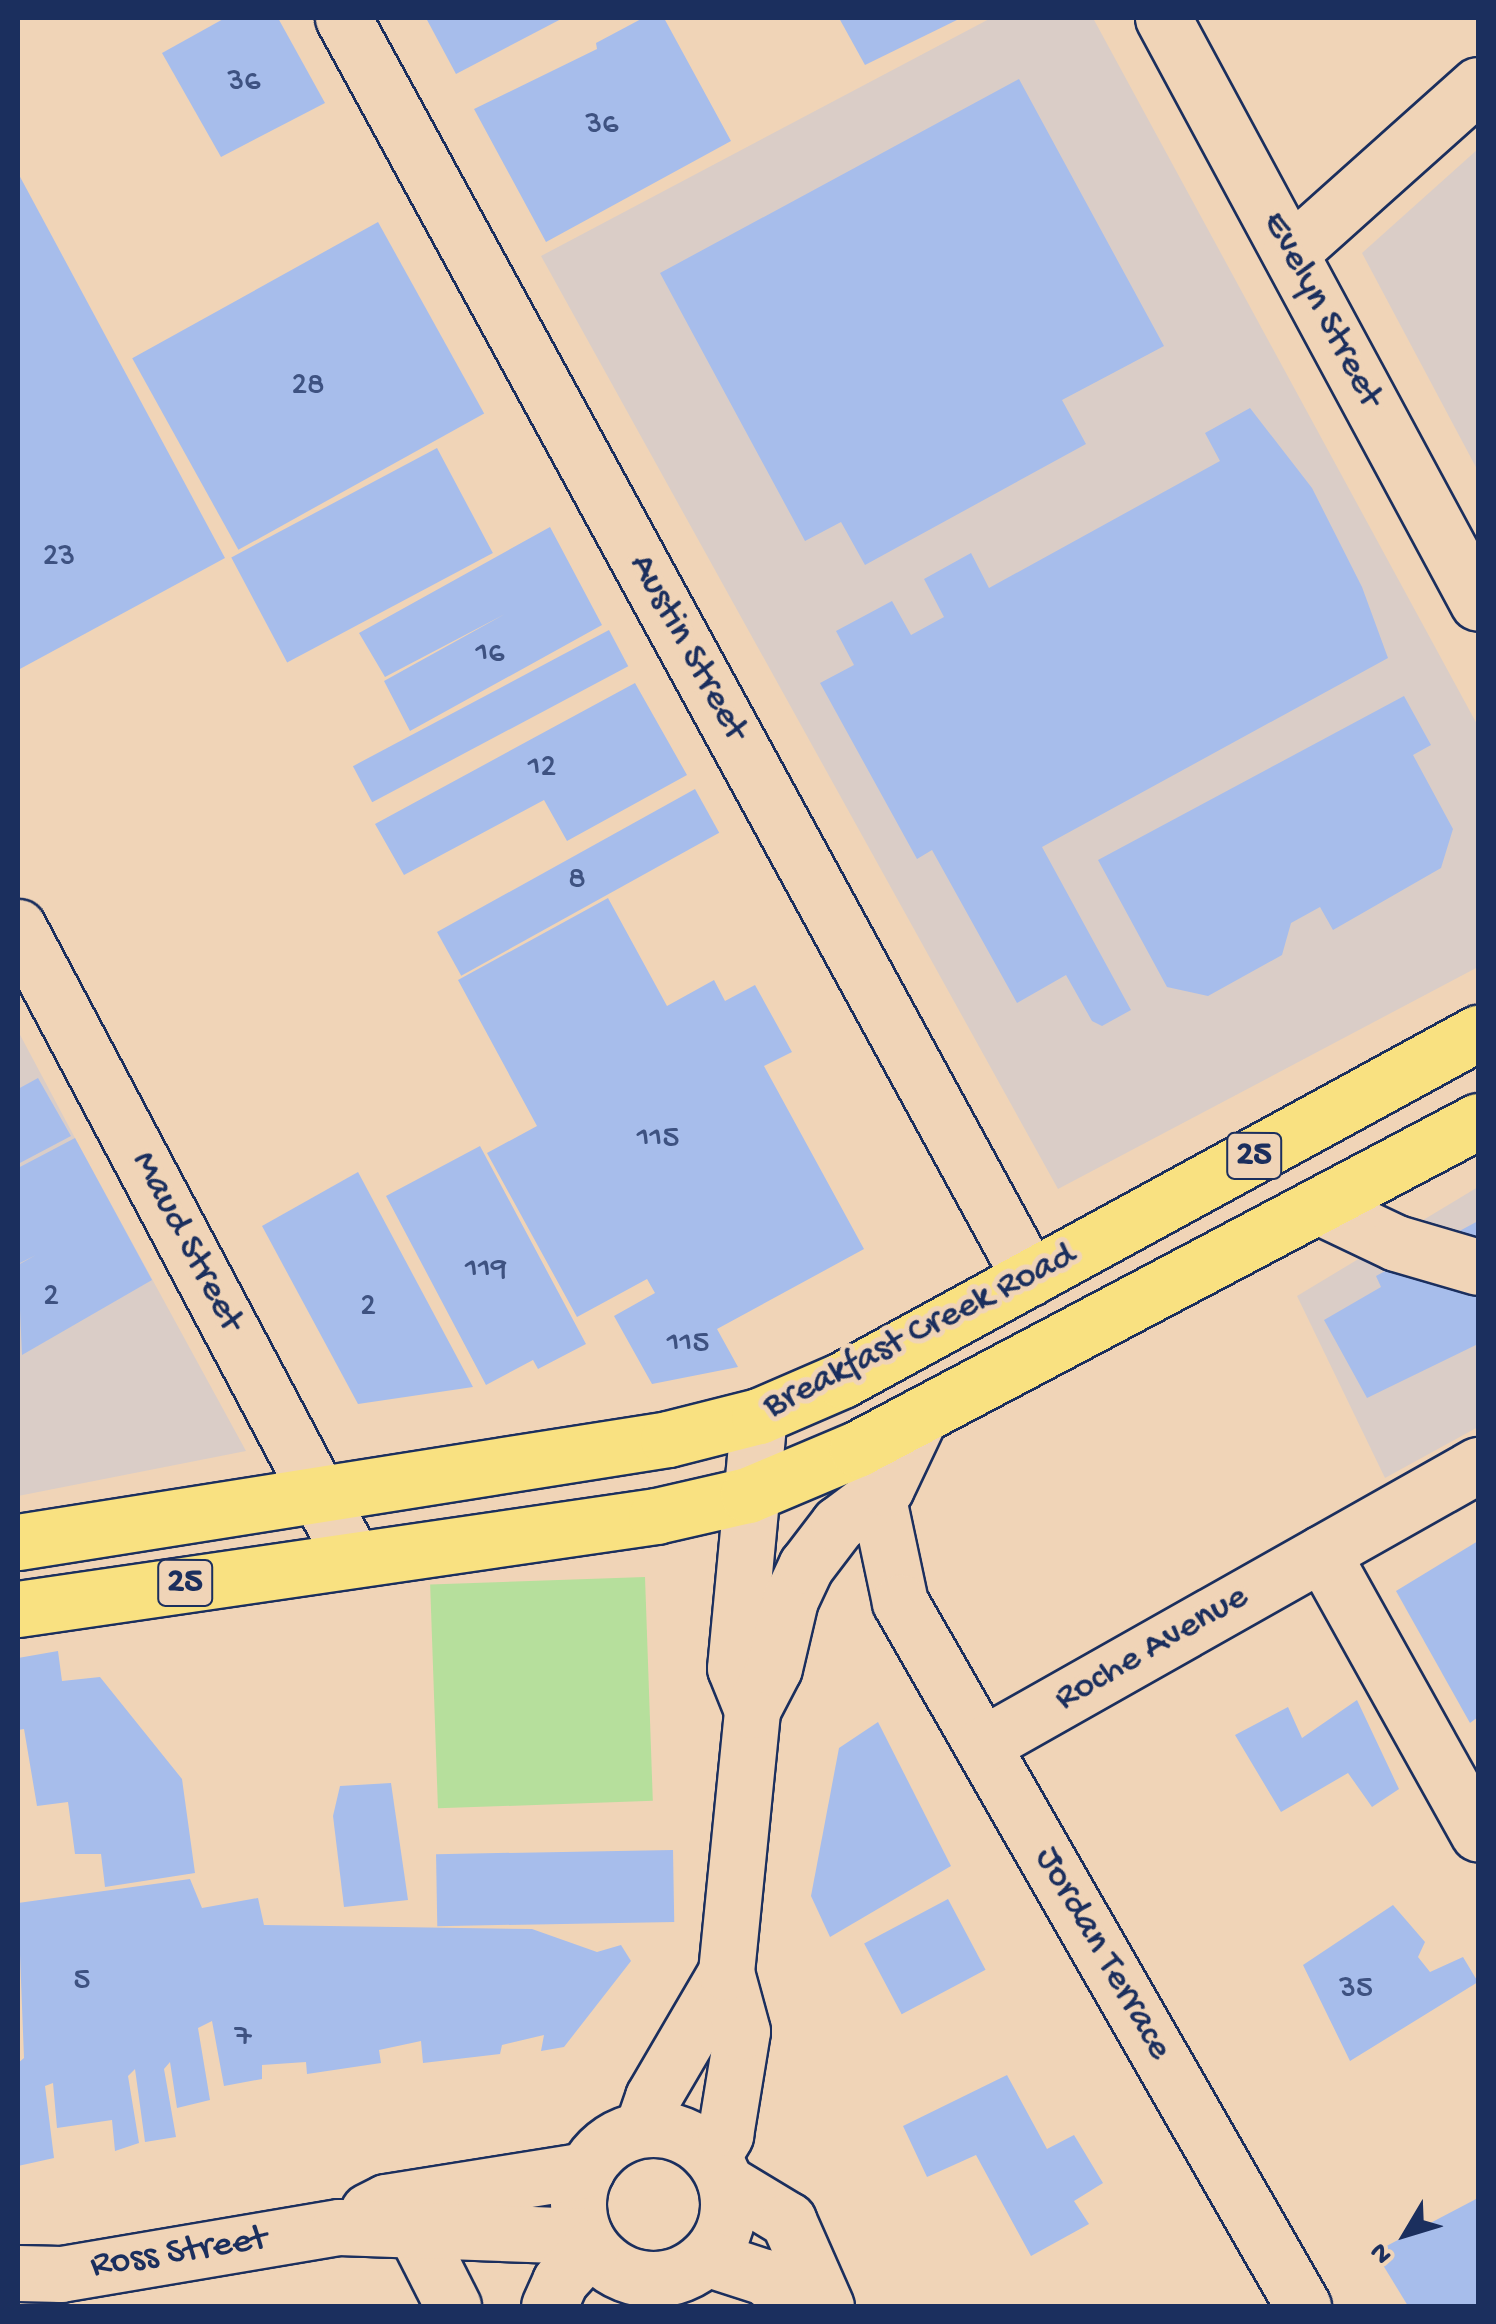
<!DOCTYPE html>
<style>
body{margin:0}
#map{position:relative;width:1496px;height:2324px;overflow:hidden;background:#f0d4b7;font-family:"Gochi Hand",sans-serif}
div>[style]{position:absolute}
.built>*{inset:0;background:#dacdc7}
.green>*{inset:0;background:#b6df9c;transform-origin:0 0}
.building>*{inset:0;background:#a7bdeb;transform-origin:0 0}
.roads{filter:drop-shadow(2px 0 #1b2f5e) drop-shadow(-2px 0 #1b2f5e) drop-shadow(0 2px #1b2f5e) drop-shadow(0 -2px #1b2f5e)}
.minor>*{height:55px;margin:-27.5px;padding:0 27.5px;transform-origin:27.5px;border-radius:27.5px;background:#f0d4b7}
.minor>.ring{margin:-27.5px;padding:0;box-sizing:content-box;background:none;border:55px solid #f0d4b7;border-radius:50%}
.major>*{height:55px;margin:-27.5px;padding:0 27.5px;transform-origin:27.5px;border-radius:27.5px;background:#f9e181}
span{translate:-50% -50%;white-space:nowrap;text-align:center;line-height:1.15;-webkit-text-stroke:10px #f0d4b7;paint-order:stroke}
.number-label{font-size:32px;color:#3e5281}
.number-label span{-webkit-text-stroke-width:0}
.shield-label span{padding:2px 8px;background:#f0d4b7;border:2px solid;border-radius:8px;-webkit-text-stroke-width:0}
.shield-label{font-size:35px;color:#1b2f5e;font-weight:700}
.street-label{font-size:38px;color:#1b2f5e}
.frame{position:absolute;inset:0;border:20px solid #1b2f5e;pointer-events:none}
.north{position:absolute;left:1356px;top:2184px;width:100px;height:100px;-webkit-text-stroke:8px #f0d4b7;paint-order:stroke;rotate:232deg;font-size:28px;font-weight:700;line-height:40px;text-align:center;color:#1b2f5e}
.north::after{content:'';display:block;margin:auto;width:35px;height:45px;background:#1b2f5e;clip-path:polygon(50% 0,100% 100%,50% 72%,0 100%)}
</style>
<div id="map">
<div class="built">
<i style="clip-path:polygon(991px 18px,1093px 18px,1478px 726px,1478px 967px,1058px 1189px,541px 256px)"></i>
<i style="clip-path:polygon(1478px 149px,1478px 471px,1362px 253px)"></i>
<i style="clip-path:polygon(18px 1031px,75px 1138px,246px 1451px,18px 1496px)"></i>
<i style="clip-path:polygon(1478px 1187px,1478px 1427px,1385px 1478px,1297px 1296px)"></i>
</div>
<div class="green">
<i style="left:645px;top:1577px;width:224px;height:215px;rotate:88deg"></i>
</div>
<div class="building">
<i style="clip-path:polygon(225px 18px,278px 18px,325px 103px,221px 157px,162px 53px)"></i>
<i style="clip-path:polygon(426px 18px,563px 18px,456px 74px)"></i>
<i style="clip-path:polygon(643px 18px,664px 18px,731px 141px,546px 242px,474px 109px,597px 49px,596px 43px)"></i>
<i style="clip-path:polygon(839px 18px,961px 18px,865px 65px)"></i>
<i style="clip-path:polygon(1019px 79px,1164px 346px,1062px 400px,1086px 444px,865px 565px,841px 522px,805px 541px,660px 273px)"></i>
<i style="clip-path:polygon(18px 173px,225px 558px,18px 670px)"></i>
<i style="left:378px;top:222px;width:219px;height:281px;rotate:61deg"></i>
<i style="clip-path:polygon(1250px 408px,1312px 488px,1362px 587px,1388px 658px,1042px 847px,1131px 1010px,1102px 1026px,1092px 1021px,1066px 975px,1017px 1003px,932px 850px,917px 859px,820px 683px,854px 665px,836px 631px,892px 601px,911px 635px,944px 617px,924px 579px,971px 553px,989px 588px,1220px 461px,1205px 433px)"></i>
<i style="left:437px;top:448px;width:119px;height:233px;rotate:62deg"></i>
<i style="clip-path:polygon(550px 527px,602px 625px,410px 731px,384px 681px,505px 614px,385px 677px,359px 633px)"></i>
<i style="left:609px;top:630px;width:41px;height:290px;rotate:62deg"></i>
<i style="clip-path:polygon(635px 683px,687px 775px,567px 841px,544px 800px,404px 875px,375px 824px)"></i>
<i style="clip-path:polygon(1404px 696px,1431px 745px,1413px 755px,1453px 829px,1441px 868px,1333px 930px,1320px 907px,1291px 923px,1282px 955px,1208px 996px,1167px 987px,1098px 860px)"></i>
<i style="left:695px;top:789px;width:50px;height:295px;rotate:61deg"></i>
<i style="clip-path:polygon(608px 898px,667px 1006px,714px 980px,725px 1001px,755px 985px,792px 1052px,764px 1066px,864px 1249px,717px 1329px,738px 1367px,652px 1384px,614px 1316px,655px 1293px,647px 1279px,577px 1317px,487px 1153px,537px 1126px,458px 980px)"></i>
<i style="clip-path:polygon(38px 1078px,71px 1136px,18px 1164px,18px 1089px)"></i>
<i style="clip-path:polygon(75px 1138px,152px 1280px,22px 1355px,18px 1265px,36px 1255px,18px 1264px,18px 1168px)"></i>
<i style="clip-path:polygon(480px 1146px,586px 1344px,538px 1369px,533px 1360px,486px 1385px,386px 1196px)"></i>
<i style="clip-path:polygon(358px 1172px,473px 1387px,358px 1404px,262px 1226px)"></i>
<i style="clip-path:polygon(1478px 1221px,1478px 1344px,1367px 1398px,1324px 1320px,1381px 1287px,1376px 1276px)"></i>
<i style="clip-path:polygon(1478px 1541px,1478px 1717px,1470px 1723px,1396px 1591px)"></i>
<i style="clip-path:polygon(58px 1651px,62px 1681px,100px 1677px,182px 1779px,195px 1873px,105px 1887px,101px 1854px,75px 1854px,68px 1802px,37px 1806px,24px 1729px,18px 1730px,18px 1658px)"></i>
<i style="clip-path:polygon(1357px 1700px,1399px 1789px,1372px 1807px,1348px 1773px,1281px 1812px,1235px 1735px,1288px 1707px,1302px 1738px)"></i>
<i style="clip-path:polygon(878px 1722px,951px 1866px,830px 1937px,811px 1896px,839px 1748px)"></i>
<i style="clip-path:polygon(391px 1783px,408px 1900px,344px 1907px,333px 1816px,340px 1786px)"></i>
<i style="left:673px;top:1850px;width:72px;height:237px;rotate:89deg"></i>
<i style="clip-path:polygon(190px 1879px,202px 1908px,258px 1898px,264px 1925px,532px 1929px,597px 1952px,621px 1945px,631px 1961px,564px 2047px,541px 2051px,544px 2035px,502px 2045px,500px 2054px,423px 2063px,421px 2041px,379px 2050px,381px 2063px,307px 2074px,306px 2062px,262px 2065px,262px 2079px,224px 2086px,212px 2021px,198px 2028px,210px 2100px,177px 2108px,170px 2062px,164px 2069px,176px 2137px,145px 2142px,135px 2069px,128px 2076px,139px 2143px,115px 2151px,112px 2120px,57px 2128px,53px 2083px,45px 2086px,54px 2158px,18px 2166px,18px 2063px,24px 2058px,18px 1903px)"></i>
<i style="left:948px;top:1899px;width:80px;height:95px;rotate:62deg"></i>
<i style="clip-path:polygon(1393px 1905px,1425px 1942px,1418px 1957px,1430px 1972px,1463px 1957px,1478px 1982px,1350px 2061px,1303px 1965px)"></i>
<i style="clip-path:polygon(1007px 2075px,1047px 2149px,1074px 2135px,1103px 2183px,1074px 2201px,1089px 2224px,1031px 2256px,976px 2155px,927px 2177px,903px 2126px)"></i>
<i style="clip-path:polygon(1478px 2198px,1478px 2305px,1408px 2306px,1375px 2252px)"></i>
</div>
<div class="roads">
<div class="minor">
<i style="left:343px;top:18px;width:1435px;rotate:61.4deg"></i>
<i style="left:1163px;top:18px;width:664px;rotate:61.7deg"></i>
<i style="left:1290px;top:253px;width:252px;rotate:-41.8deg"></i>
<i style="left:18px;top:927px;width:714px;rotate:62.11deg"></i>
<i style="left:1318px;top:1206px;width:86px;rotate:25.4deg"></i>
<i style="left:1396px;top:1243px;width:85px;rotate:16.3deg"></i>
<i style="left:877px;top:1494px;width:110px;rotate:78deg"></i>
<i style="left:900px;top:1602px;width:811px;rotate:60.21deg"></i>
<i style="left:1322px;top:1553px;width:321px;rotate:60.9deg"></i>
<i style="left:752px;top:1710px;width:45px;rotate:-112deg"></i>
<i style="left:735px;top:1668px;width:253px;rotate:-84.6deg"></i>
<i style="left:982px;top:1745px;width:570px;rotate:-29.45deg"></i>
<i style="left:642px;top:2129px;width:34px;rotate:-71deg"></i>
<i style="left:653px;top:2097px;width:145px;rotate:-59.7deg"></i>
<i class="ring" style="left:578px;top:2129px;width:95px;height:95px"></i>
<i style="left:712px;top:2157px;width:26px;rotate:-59deg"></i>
<i style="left:725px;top:2135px;width:105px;rotate:-80.7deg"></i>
<i style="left:742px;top:2031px;width:61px;rotate:-105.2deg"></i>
<i style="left:726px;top:1972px;width:263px;rotate:-84.3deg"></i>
<i style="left:752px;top:1710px;width:47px;rotate:-62.4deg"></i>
<i style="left:774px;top:1668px;width:70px;rotate:-76.8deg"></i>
<i style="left:790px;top:1600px;width:38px;rotate:-65deg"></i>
<i style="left:806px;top:1566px;width:53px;rotate:-52.7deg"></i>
<i style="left:838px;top:1524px;width:60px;rotate:-36.9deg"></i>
<i style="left:886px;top:1488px;width:80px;rotate:-64.7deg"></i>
<i style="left:725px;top:2182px;width:74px;rotate:31.1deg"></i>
<i style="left:788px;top:2220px;width:94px;rotate:66.2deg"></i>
<i style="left:368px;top:2211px;width:20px;rotate:-27deg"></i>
<i style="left:386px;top:2202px;width:203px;rotate:-9.1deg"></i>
<i style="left:415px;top:2231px;width:84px;rotate:63.1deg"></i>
<i style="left:706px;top:2258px;width:62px;rotate:17.9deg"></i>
<i style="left:765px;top:2277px;width:44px;rotate:41.3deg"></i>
<i style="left:18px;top:2273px;width:43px;rotate:1.3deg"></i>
<i style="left:61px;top:2274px;width:282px;rotate:-9.6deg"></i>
<i style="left:339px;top:2227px;width:246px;rotate:2.1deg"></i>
<i style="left:549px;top:2306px;width:27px;rotate:-66deg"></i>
<i style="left:560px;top:2281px;width:46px;rotate:-47.6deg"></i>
</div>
<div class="major">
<i style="left:18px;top:1542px;width:658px;rotate:-9deg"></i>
<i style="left:668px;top:1439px;width:94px;rotate:-14.2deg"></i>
<i style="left:759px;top:1416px;width:90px;rotate:-23.4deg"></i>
<i style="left:842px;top:1380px;width:725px;rotate:-28.62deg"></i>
<i style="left:18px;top:1609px;width:645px;rotate:-8.29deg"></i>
<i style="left:656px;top:1516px;width:94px;rotate:-12.9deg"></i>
<i style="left:748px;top:1495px;width:118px;rotate:-22.9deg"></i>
<i style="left:857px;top:1449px;width:702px;rotate:-27.84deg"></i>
</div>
</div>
<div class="number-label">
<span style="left:244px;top:82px">36</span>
<span style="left:602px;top:125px">36</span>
<span style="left:308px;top:386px">28</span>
<span style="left:59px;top:557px">23</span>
<span style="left:490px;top:654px">16</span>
<span style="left:542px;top:768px">12</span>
<span style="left:577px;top:880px">8</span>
<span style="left:658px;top:1139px">115</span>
<span style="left:486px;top:1270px">119</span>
<span style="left:51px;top:1297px">2</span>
<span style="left:368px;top:1307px">2</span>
<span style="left:688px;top:1344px">115</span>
<span style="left:82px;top:1981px">5</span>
<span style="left:1356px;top:1989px">35</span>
<span style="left:243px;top:2037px">7</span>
</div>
<div class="shield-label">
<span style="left:1254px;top:1156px">25</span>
<span style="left:185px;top:1583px">25</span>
</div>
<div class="street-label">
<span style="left:1321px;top:310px;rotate:62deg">Evelyn Street</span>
<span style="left:687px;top:648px;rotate:61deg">Austin Street</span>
<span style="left:186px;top:1242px;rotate:62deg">Maud Street</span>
<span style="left:920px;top:1332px;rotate:-27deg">Breakfast Creek Road</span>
<span style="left:1152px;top:1649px;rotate:-30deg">Roche Avenue</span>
<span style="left:1102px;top:1954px;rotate:60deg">Jordan Terrace</span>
<span style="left:179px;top:2254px;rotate:-9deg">Ross Street</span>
</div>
<div class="frame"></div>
<div class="north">N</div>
</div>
